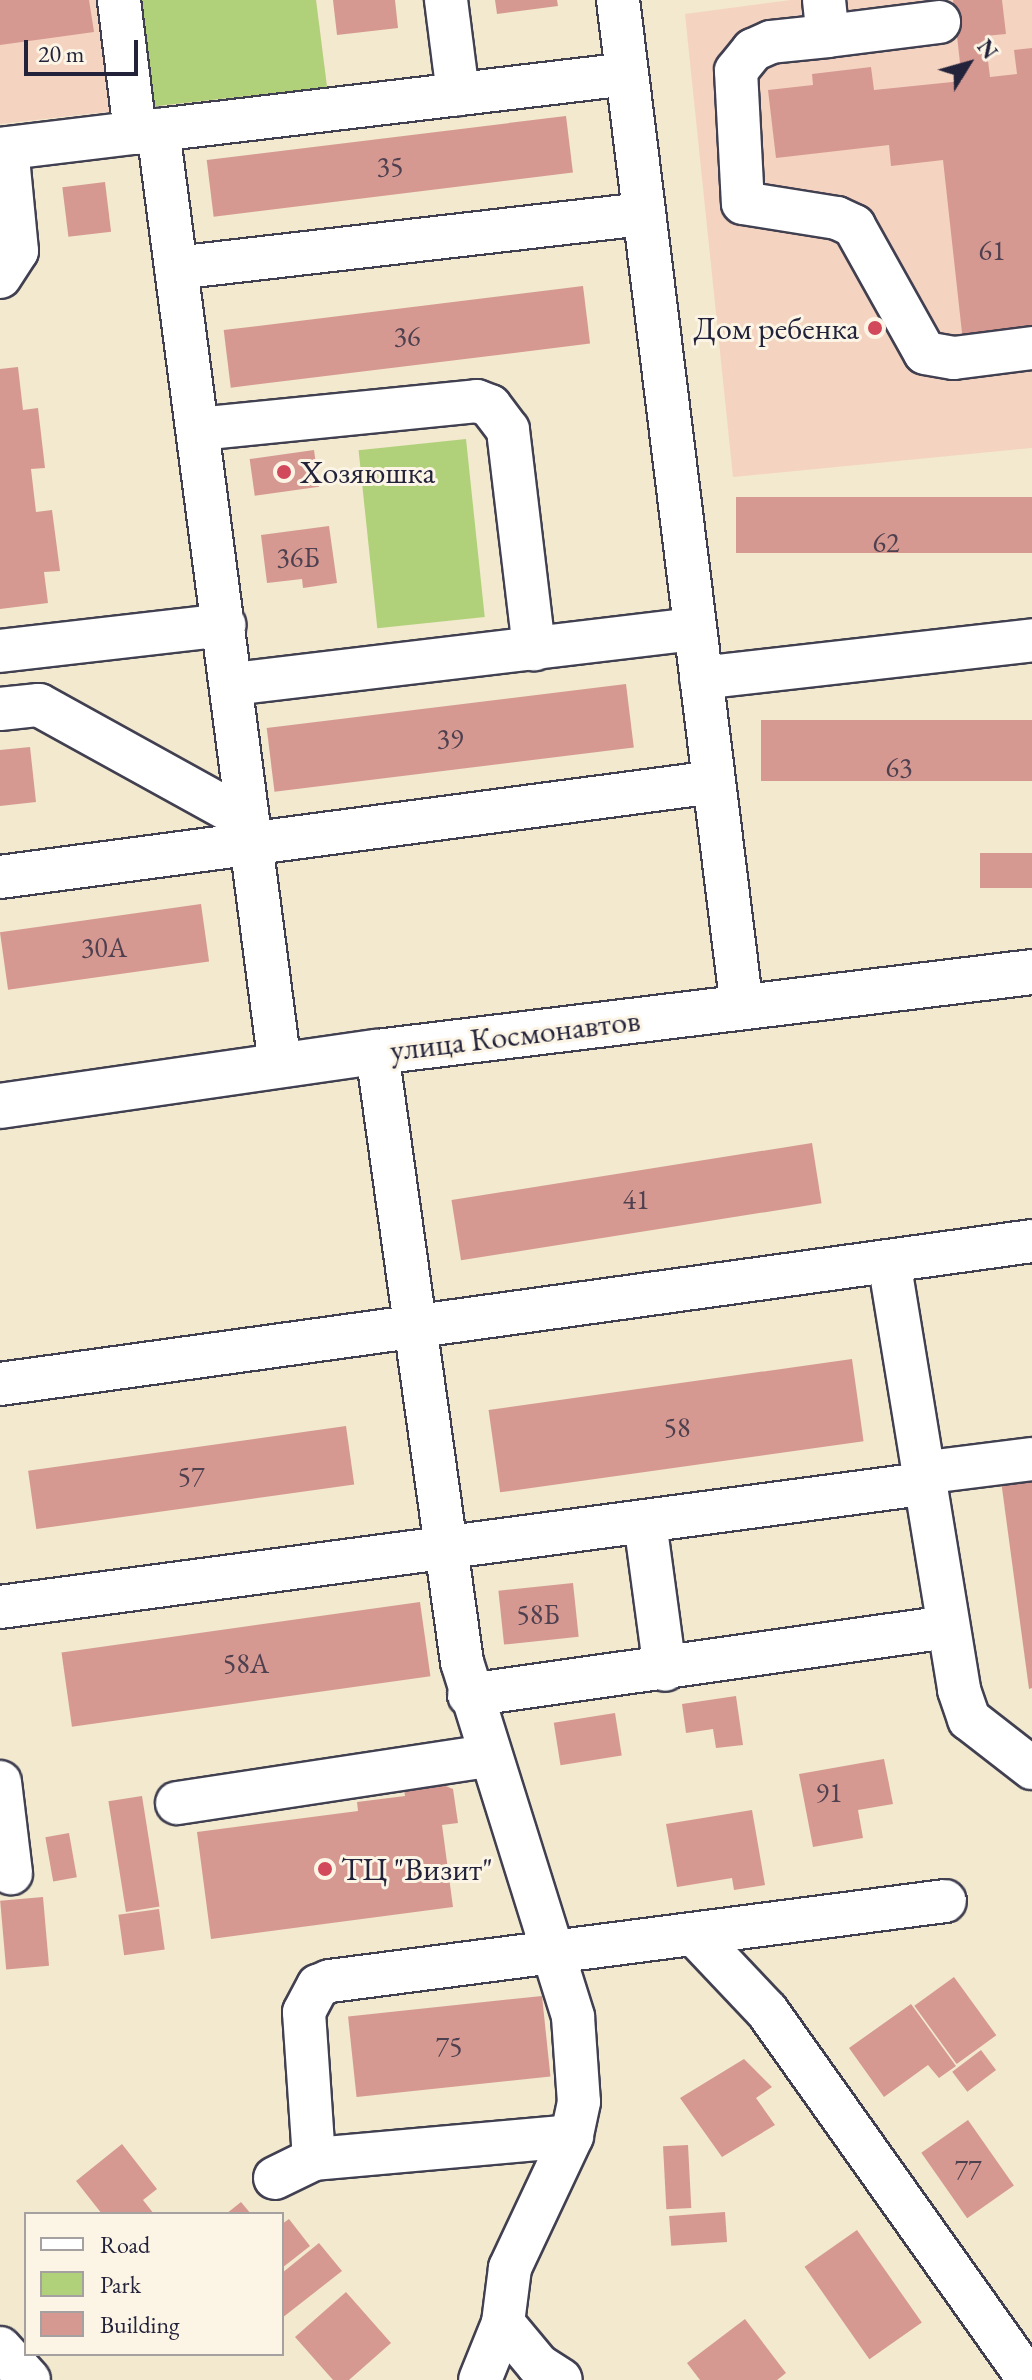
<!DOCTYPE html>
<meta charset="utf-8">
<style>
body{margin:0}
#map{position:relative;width:1032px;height:2380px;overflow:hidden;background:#f2e9cf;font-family:"EB Garamond",serif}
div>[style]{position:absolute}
.built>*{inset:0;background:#f5d3c1}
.green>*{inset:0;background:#b0d179;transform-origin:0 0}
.building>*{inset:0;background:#d69991;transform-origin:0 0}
.roads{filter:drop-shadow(2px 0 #414051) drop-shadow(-2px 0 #414051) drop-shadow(0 2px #414051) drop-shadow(0 -2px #414051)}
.minor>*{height:42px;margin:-21px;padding:0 21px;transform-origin:21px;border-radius:21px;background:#fff}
.major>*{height:44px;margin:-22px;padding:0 22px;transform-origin:22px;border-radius:22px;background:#fff}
.dots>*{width:22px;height:22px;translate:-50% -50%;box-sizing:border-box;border:4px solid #fcf5e5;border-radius:50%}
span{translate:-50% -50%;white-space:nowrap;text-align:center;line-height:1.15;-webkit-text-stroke:6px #fcf5e5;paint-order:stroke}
.number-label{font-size:28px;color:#4f4050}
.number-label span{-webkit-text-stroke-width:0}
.poi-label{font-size:32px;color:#22223b}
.right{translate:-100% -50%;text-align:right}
.left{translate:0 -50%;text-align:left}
.street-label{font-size:32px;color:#22223b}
.legend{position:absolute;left:24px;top:2212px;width:260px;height:144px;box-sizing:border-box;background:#fcf5e5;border:2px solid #a5a1a1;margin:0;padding:10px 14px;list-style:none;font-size:24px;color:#22223b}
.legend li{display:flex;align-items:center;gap:16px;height:40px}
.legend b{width:40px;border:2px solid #a5a1a1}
.north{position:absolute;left:928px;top:24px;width:80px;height:80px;-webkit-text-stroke:6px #fcf5e5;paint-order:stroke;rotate:53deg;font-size:22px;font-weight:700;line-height:32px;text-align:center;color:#22223b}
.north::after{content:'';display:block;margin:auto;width:28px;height:36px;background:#22223b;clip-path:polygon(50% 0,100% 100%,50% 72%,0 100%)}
.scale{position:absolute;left:24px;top:40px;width:114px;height:36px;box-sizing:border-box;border:4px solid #22223b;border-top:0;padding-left:10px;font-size:24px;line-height:28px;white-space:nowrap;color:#22223b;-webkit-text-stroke:6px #fcf5e5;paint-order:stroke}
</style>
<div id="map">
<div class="built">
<i style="clip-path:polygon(0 0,316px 0,327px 87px,0 124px)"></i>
<i style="clip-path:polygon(791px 0,1032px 0,1032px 448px,733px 477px,685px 14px)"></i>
</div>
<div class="green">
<i style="clip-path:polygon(136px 0,316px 0,327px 87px,148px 107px)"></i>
<i style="left:466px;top:439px;width:179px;height:108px;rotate:84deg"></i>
</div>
<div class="building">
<i style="clip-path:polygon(0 0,89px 0,94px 32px,0 45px)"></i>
<i style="clip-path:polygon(333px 0,395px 0,398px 28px,337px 35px)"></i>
<i style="clip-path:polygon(495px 0,557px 0,558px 6px,497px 14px)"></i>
<i style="clip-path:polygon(953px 0,1002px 0,1006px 34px,985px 36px,990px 77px,1017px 74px,1014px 50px,1032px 48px,1032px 334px,963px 342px,943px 160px,891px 166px,889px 145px,776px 158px,768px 90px,813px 85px,812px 74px,871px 67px,874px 90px,962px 81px)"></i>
<i style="left:566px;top:116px;width:57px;height:362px;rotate:83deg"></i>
<i style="left:105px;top:182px;width:50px;height:43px;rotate:83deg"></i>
<i style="left:583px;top:286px;width:58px;height:362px;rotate:83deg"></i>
<i style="clip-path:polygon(18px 367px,23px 410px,38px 408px,45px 468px,31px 469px,36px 512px,52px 510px,60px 571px,44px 572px,48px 603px,0 609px,0 369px)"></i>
<i style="left:314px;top:450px;width:37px;height:65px;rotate:82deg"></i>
<i style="left:1032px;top:497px;width:56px;height:296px;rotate:90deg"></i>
<i style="clip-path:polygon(329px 526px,337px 583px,303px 588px,302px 579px,267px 583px,261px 535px)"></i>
<i style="left:626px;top:684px;width:64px;height:362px;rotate:83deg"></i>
<i style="left:1032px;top:720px;width:61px;height:271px;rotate:90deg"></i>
<i style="clip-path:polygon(30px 747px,36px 802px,0 806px,0 750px)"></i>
<i style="left:1032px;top:853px;width:35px;height:52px;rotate:90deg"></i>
<i style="left:201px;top:904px;width:58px;height:203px;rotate:82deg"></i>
<i style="left:812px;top:1143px;width:61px;height:365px;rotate:81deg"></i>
<i style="left:852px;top:1359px;width:83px;height:367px;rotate:82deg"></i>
<i style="left:346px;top:1426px;width:59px;height:321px;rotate:82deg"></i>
<i style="clip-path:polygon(1032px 1468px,1032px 1688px,1029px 1689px,1000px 1473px)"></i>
<i style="left:573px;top:1583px;width:54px;height:75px;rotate:84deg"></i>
<i style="left:420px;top:1602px;width:75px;height:362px;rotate:82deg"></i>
<i style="clip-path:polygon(736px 1696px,743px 1745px,716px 1748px,713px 1729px,686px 1733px,682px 1704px)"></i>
<i style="left:615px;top:1713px;width:43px;height:62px;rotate:81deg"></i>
<i style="clip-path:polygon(884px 1759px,893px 1804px,858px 1810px,863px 1838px,813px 1847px,799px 1774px)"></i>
<i style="clip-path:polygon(433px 1781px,453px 1789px,458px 1823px,442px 1825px,453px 1907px,211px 1939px,197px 1832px,358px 1811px,357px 1802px,405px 1796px,403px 1784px)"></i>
<i style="left:142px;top:1796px;width:112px;height:34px;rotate:81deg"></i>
<i style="clip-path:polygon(752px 1810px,765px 1885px,734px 1890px,732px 1878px,677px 1887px,666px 1824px)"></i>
<i style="left:69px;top:1833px;width:45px;height:24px;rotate:80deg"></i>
<i style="left:43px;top:1897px;width:69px;height:43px;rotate:85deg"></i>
<i style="left:159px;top:1909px;width:41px;height:41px;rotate:82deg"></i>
<i style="left:954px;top:1977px;width:72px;height:49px;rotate:54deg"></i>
<i style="left:542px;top:1996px;width:81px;height:195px;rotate:84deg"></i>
<i style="clip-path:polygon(911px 2004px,956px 2066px,939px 2078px,928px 2065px,884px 2097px,849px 2048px)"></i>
<i style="left:981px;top:2050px;width:25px;height:36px;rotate:53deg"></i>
<i style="clip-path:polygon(744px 2059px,772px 2087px,756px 2098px,775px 2125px,722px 2157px,680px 2098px)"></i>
<i style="left:968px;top:2120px;width:80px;height:57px;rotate:55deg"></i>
<i style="clip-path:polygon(122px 2144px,157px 2189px,143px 2200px,154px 2214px,102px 2214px,76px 2181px)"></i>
<i style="left:688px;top:2145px;width:63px;height:25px;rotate:87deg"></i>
<i style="clip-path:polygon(241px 2202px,251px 2214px,226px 2214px)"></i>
<i style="left:725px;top:2212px;width:30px;height:56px;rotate:86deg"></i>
<i style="clip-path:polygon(289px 2219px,310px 2246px,282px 2268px,282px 2224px)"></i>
<i style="left:857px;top:2230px;width:113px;height:64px;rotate:55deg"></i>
<i style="clip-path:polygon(319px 2243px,342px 2271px,282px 2318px,282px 2273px)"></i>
<i style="clip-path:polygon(346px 2292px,391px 2343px,349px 2380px,333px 2380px,295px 2337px)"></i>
<i style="clip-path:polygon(745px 2319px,786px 2373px,777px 2380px,700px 2380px,687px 2363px)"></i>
</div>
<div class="roads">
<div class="minor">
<i style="left:119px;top:0;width:134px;rotate:83.1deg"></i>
<i style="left:446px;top:0;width:95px;rotate:82.7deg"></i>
<i style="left:618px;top:0;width:1016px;rotate:82.99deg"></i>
<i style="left:824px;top:0;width:36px;rotate:84deg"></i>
<i style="left:828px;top:36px;width:112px;rotate:-7.2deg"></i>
<i style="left:828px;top:36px;width:57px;rotate:174deg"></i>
<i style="left:771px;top:42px;width:20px;rotate:156deg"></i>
<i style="left:753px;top:50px;width:27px;rotate:129deg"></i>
<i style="left:736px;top:71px;width:132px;rotate:87deg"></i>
<i style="left:743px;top:203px;width:95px;rotate:9.1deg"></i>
<i style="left:837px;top:218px;width:19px;rotate:25deg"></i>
<i style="left:854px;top:226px;width:145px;rotate:60.8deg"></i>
<i style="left:925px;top:353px;width:29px;rotate:10deg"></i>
<i style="left:954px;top:358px;width:79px;rotate:-7.3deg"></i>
<i style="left:158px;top:130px;width:472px;rotate:-6.8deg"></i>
<i style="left:0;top:149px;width:159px;rotate:-6.9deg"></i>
<i style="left:158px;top:130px;width:943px;rotate:82.57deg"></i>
<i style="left:176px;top:268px;width:471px;rotate:-6.6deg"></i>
<i style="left:0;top:277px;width:31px;rotate:-57deg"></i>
<i style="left:17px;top:251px;width:103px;rotate:-95.5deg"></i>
<i style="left:198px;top:429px;width:280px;rotate:-5.7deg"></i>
<i style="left:477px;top:401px;width:14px;rotate:21deg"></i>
<i style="left:490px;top:406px;width:30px;rotate:53deg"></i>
<i style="left:508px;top:430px;width:221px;rotate:83.2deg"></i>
<i style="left:0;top:651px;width:226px;rotate:-6.6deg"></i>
<i style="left:701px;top:678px;width:333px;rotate:-6.5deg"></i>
<i style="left:233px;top:684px;width:465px;rotate:-6.8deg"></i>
<i style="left:0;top:709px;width:39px;rotate:-6deg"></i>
<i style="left:39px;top:705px;width:238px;rotate:28.9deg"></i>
<i style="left:0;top:877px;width:720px;rotate:-7.58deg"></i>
<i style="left:377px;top:1052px;width:616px;rotate:82.07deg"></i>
<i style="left:462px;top:1662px;width:372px;rotate:72.6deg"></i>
<i style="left:573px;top:2017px;width:85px;rotate:86deg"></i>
<i style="left:579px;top:2102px;width:35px;rotate:102deg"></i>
<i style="left:572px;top:2136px;width:146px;rotate:115.2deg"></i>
<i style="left:510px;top:2268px;width:55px;rotate:97.3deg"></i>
<i style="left:503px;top:2323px;width:61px;rotate:112deg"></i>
<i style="left:889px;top:1261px;width:435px;rotate:80.7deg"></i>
<i style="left:959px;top:1690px;width:31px;rotate:71deg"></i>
<i style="left:969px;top:1719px;width:80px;rotate:37.9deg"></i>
<i style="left:0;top:1384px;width:1042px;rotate:-7.89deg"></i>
<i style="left:921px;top:1473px;width:112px;rotate:-7.2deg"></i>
<i style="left:645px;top:1522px;width:149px;rotate:82.3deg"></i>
<i style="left:0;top:1607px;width:930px;rotate:-7.6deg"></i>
<i style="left:469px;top:1695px;width:483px;rotate:-8.1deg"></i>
<i style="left:0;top:1782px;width:92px;rotate:83.1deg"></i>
<i style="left:177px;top:1803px;width:316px;rotate:-8.6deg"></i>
<i style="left:696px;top:1936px;width:103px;rotate:46.6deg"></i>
<i style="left:767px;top:2011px;width:453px;rotate:54.6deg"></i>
<i style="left:314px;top:2159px;width:147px;rotate:-93.9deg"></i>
<i style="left:304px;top:2012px;width:30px;rotate:-62deg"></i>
<i style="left:318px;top:1986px;width:13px;rotate:-23deg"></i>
<i style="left:330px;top:1981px;width:620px;rotate:-7.41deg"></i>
<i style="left:275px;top:2178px;width:43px;rotate:-26deg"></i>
<i style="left:314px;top:2159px;width:259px;rotate:-5.1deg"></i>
<i style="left:503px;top:2323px;width:55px;rotate:50.2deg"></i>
<i style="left:538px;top:2365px;width:27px;rotate:33deg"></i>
<i style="left:0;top:2348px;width:43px;rotate:47.8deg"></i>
</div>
<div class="major">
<i style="left:0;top:1106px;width:381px;rotate:-8.2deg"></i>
<i style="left:377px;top:1052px;width:660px;rotate:-6.96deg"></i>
</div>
</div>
<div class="dots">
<i style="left:875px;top:328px;background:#d1495b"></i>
<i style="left:284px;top:472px;background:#d1495b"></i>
<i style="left:325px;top:1869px;background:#d1495b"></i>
</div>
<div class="number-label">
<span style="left:390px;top:166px">35</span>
<span style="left:992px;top:250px">61</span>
<span style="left:407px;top:336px">36</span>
<span style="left:886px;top:542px">62</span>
<span style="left:298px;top:557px">36Б</span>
<span style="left:450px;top:738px">39</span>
<span style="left:899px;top:767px">63</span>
<span style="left:104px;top:947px">30А</span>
<span style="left:636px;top:1199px">41</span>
<span style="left:677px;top:1427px">58</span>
<span style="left:191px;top:1476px">57</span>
<span style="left:538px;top:1614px">58Б</span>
<span style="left:246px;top:1663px">58А</span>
<span style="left:829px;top:1792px">91</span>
<span style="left:449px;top:2046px">75</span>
<span style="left:968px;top:2169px">77</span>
</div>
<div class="poi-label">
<span class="right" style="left:859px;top:328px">Дом ребенка</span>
<span class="left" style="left:300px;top:472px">Хозяюшка</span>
<span class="left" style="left:341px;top:1869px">ТЦ "Визит"</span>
</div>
<div class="street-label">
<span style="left:515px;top:1035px;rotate:-7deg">улица Космонавтов</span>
</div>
<ul class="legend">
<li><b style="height:10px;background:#fff"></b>Road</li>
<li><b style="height:22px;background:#b0d179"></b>Park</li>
<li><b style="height:22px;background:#d69991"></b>Building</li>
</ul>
<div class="north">N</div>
<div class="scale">20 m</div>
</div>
